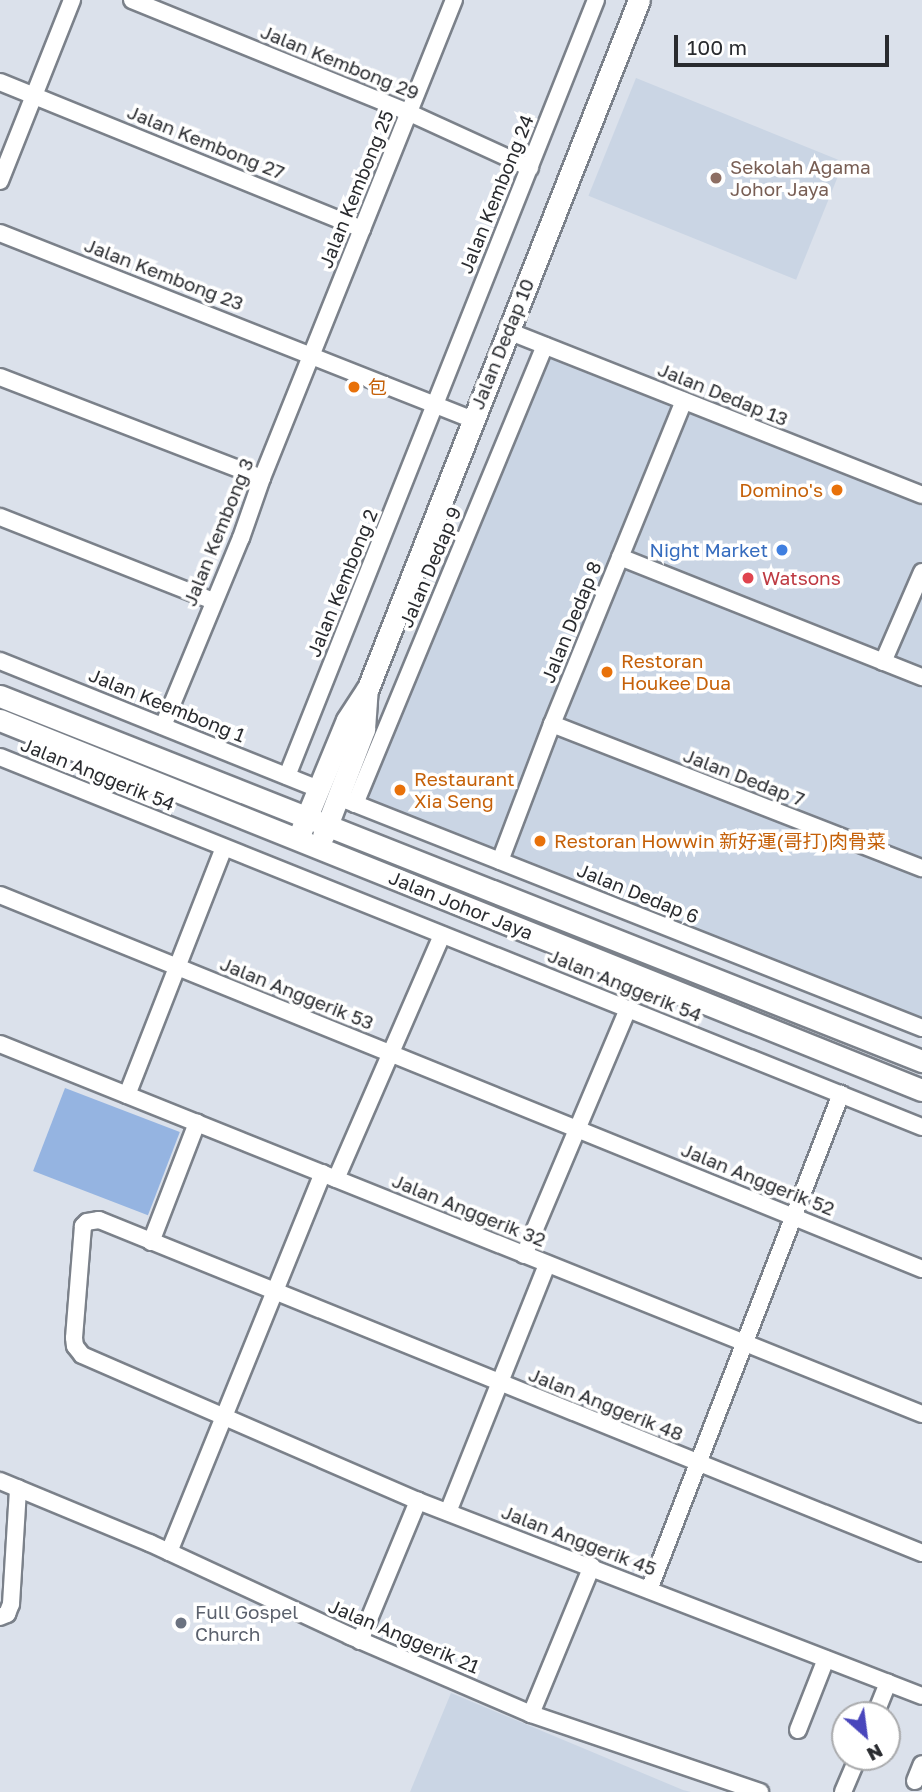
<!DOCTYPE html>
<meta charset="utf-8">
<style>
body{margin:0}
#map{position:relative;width:922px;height:1792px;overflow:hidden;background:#dbe1eb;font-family:"Golos Text","Noto Sans SC",sans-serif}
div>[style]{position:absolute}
.built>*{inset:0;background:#cad5e4;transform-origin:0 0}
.green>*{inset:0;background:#95b4e1;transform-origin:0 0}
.roads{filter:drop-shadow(2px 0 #7b818a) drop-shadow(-2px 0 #7b818a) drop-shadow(0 2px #7b818a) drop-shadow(0 -2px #7b818a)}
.minor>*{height:16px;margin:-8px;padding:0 8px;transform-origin:8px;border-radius:8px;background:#fff}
.major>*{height:21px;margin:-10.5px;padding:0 10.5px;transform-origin:10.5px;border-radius:10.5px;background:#fff}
.dots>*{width:19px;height:19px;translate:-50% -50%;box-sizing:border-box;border:4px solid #fff;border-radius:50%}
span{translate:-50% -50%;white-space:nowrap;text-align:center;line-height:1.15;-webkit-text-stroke:7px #fff;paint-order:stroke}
.street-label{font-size:19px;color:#292b2f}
.education-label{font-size:19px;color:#785e54}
.left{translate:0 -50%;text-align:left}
.food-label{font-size:19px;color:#c56008}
.right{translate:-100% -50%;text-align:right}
.shop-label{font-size:19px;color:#366cbe}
.health-label{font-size:19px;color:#be3a42}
.worship-label{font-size:19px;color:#5b616d}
.north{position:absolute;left:831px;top:1701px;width:70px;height:70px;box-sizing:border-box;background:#fff;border:2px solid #a9aaac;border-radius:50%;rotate:152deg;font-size:19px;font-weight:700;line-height:28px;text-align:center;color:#292b2f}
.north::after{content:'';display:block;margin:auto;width:24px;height:32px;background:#4946bc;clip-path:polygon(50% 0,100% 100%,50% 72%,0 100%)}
.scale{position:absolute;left:674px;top:35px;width:215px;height:32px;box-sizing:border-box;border:4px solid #292b2f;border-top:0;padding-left:9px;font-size:21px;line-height:24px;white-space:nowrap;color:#292b2f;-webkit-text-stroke:5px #fff;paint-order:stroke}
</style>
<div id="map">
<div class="built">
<i style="left:636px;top:78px;width:224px;height:127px;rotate:22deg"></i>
<i style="clip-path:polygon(545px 356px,922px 506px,922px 1024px,363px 800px)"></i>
<i style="clip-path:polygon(451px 1693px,683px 1790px,691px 1792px,410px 1792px)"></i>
</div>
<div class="green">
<i style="left:65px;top:1088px;width:123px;height:89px;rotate:21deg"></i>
</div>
<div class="roads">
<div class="minor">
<i style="left:132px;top:0;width:300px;rotate:22.1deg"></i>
<i style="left:410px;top:113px;width:132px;rotate:24.6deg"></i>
<i style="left:0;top:82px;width:391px;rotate:22.1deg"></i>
<i style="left:0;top:181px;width:195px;rotate:-68.3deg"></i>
<i style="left:0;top:233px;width:506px;rotate:21.55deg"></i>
<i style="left:508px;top:331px;width:445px;rotate:21.6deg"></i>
<i style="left:0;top:377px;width:281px;rotate:21.1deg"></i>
<i style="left:0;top:517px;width:229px;rotate:21.5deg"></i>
<i style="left:620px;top:557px;width:325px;rotate:21.7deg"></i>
<i style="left:0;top:661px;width:344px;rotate:21.9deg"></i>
<i style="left:883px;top:662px;width:98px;rotate:-66.6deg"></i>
<i style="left:552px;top:724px;width:397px;rotate:21.3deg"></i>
<i style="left:163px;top:726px;width:204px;rotate:-67.5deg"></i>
<i style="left:241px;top:538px;width:64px;rotate:-70.7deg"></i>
<i style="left:262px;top:478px;width:515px;rotate:-68.12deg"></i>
<i style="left:0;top:757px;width:993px;rotate:21.87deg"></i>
<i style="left:287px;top:776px;width:835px;rotate:-68.29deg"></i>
<i style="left:338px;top:797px;width:628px;rotate:21.58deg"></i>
<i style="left:355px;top:804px;width:496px;rotate:-67.5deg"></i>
<i style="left:500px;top:861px;width:147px;rotate:-69.2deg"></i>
<i style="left:552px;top:724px;width:349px;rotate:-67.8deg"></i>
<i style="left:0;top:895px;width:995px;rotate:22.08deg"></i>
<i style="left:0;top:1044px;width:993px;rotate:21.87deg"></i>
<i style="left:127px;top:1095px;width:265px;rotate:-68.6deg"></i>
<i style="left:336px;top:1179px;width:266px;rotate:-66.5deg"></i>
<i style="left:151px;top:1242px;width:128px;rotate:-68.9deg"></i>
<i style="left:524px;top:1255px;width:267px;rotate:-67.1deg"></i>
<i style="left:0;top:1481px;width:162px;rotate:22.5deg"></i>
<i style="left:150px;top:1543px;width:221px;rotate:24.9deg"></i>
<i style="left:350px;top:1636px;width:197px;rotate:23.3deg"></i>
<i style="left:531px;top:1714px;width:242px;rotate:18.8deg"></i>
<i style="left:448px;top:1512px;width:267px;rotate:-68.2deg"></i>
<i style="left:169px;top:1552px;width:409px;rotate:-67.9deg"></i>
<i style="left:922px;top:1553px;width:888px;rotate:-157.97deg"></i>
<i style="left:99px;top:1220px;width:12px;rotate:171deg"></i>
<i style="left:87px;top:1222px;width:6px;rotate:135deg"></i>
<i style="left:83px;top:1226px;width:112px;rotate:94.6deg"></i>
<i style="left:74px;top:1338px;width:8px;rotate:83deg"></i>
<i style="left:75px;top:1346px;width:11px;rotate:52deg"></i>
<i style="left:82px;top:1355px;width:366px;rotate:23.5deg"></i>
<i style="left:418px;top:1501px;width:540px;rotate:21.15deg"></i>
<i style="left:649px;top:1590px;width:532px;rotate:-68.84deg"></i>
<i style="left:0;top:1617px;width:8px;rotate:-23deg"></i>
<i style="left:7px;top:1614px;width:11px;rotate:-68deg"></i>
<i style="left:11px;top:1604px;width:116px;rotate:-86.5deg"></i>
<i style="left:360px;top:1641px;width:152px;rotate:-67.5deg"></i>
<i style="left:531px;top:1714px;width:160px;rotate:-67.6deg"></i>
<i style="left:875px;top:1715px;width:35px;rotate:-68deg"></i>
<i style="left:798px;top:1730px;width:76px;rotate:-68.5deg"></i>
<i style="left:915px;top:1781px;width:18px;rotate:-68deg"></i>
<i style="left:843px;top:1792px;width:38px;rotate:-67deg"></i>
</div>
<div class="major">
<i style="left:0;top:696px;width:992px;rotate:21.6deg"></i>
<i style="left:0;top:720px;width:993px;rotate:21.87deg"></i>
<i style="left:301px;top:831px;width:120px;rotate:-67.5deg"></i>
<i style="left:347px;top:720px;width:38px;rotate:-57deg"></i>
<i style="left:368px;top:688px;width:739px;rotate:-68.5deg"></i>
<i style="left:323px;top:836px;width:115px;rotate:-69deg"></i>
<i style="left:364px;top:729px;width:39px;rotate:-86deg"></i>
</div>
</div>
<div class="dots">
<i style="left:716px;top:178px;background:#8d6e63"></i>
<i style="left:354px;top:387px;background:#e8710a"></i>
<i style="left:837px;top:490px;background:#e8710a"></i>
<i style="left:782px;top:550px;background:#3f7fe0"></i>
<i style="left:748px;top:578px;background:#e0444e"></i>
<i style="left:607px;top:672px;background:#e8710a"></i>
<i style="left:400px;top:790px;background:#e8710a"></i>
<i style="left:540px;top:841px;background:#e8710a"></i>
<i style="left:181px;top:1623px;background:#6b7280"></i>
</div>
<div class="street-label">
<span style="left:340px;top:62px;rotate:22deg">Jalan Kembong 29</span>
<span style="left:206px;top:142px;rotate:22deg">Jalan Kembong 27</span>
<span style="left:356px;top:189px;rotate:-68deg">Jalan Kembong 25</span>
<span style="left:496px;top:194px;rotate:-68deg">Jalan Kembong 24</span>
<span style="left:164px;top:274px;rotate:21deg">Jalan Kembong 23</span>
<span style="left:502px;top:344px;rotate:-68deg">Jalan Dedap 10</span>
<span style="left:723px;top:394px;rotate:22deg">Jalan Dedap 13</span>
<span style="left:218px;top:532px;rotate:-68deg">Jalan Kembong 3</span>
<span style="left:430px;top:567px;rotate:-67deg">Jalan Dedap 9</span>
<span style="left:342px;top:583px;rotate:-68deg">Jalan Kembong 2</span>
<span style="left:571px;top:622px;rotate:-68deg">Jalan Dedap 8</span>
<span style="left:167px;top:705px;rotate:22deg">Jalan Keembong 1</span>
<span style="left:98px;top:774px;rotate:22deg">Jalan Anggerik 54</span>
<span style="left:744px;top:777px;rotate:21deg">Jalan Dedap 7</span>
<span style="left:638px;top:893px;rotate:22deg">Jalan Dedap 6</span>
<span style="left:461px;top:905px;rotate:22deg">Jalan Johor Jaya</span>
<span style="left:625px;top:985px;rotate:22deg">Jalan Anggerik 54</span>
<span style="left:297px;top:993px;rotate:22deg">Jalan Anggerik 53</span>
<span style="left:758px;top:1179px;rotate:22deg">Jalan Anggerik 52</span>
<span style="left:469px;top:1210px;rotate:22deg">Jalan Anggerik 32</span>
<span style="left:606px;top:1404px;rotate:22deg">Jalan Anggerik 48</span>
<span style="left:579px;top:1540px;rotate:21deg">Jalan Anggerik 45</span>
<span style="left:404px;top:1636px;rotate:23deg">Jalan Anggerik 21</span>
</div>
<div class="education-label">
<span class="left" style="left:730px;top:178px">Sekolah Agama<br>Johor Jaya</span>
</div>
<div class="food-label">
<span class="left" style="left:368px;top:387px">包</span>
<span class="right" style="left:823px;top:490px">Domino's</span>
<span class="left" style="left:621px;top:672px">Restoran<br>Houkee Dua</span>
<span class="left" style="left:414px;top:790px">Restaurant<br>Xia Seng</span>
<span class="left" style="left:554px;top:841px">Restoran Howwin 新好運(哥打)肉骨菜</span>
</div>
<div class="shop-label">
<span class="right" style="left:768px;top:550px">Night Market</span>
</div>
<div class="health-label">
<span class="left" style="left:762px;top:578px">Watsons</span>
</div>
<div class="worship-label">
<span class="left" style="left:195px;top:1623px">Full Gospel<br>Church</span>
</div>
<div class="north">N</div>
<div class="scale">100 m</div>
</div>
